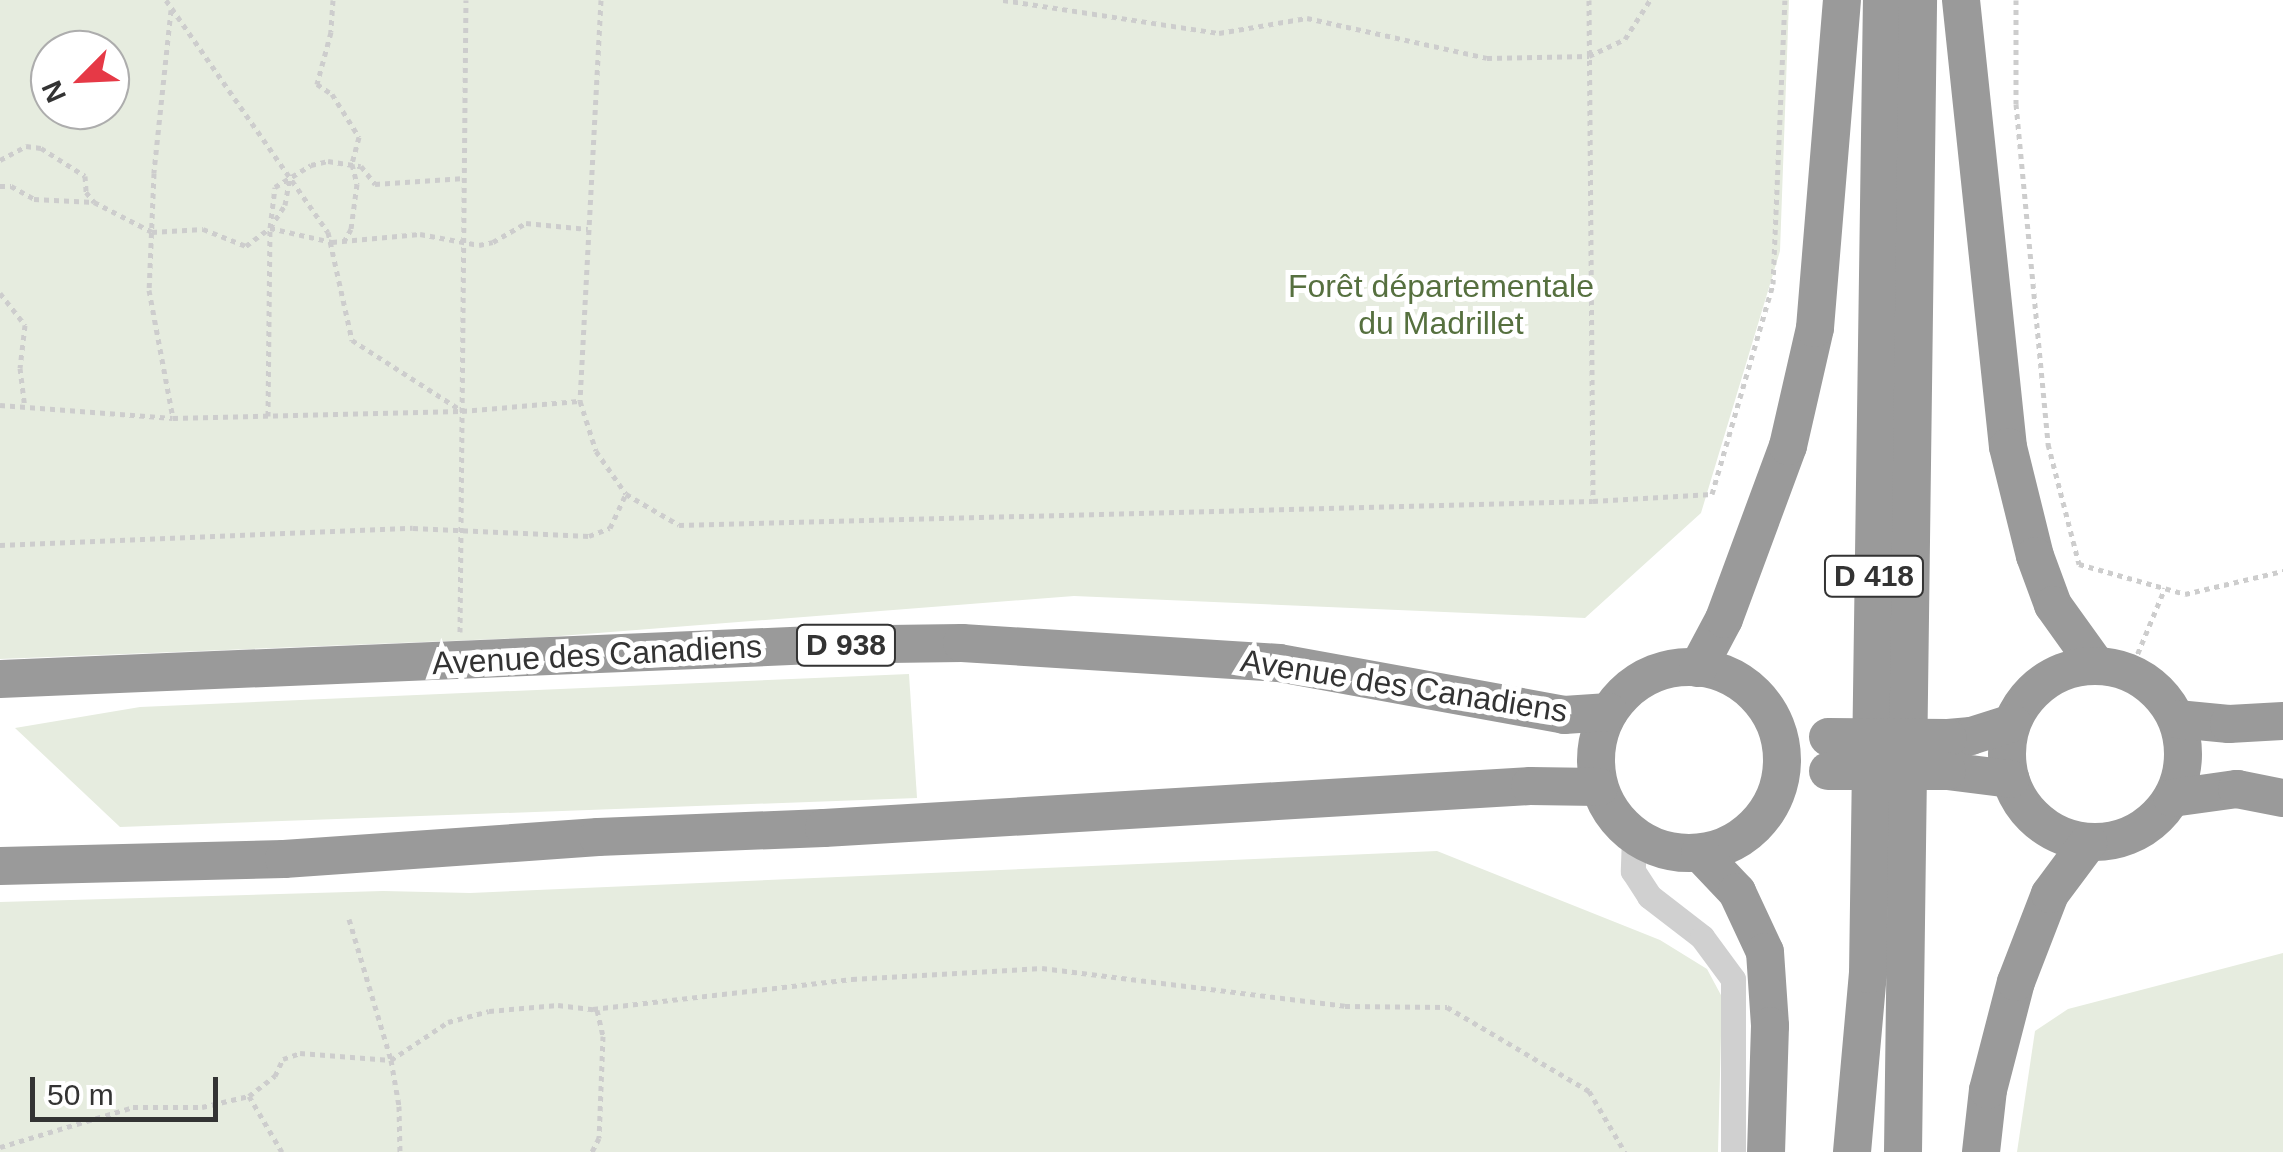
<!DOCTYPE html>
<meta charset="utf-8">
<style>
body{margin:0}
#map{position:relative;width:2283px;height:1152px;overflow:hidden;background:#fff;font-family:Arial,sans-serif}
div>[style]{position:absolute}
.green>*{inset:0;background:#e6ecdf}
.path>*{height:5px;margin-top:-2.5px;transform-origin:0;background:repeating-linear-gradient(90deg,#cdcdcd 0 5px,transparent 0 10px)}
.minor>*{height:25px;margin:-12.5px;padding:0 12.5px;transform-origin:12.5px;border-radius:12.5px;background:#d0d0d0}
.highway>*{height:38px;margin:-19px;padding:0 19px;transform-origin:19px;border-radius:19px;background:#9a9a9a}
.highway>.ring{margin:-19px;padding:0;box-sizing:content-box;background:none;border:38px solid #9a9a9a;border-radius:50%}
.highway-bridge>*{height:38px;margin:-19px;padding:0 19px;transform-origin:19px;border-radius:19px;background:#9a9a9a}
span{translate:-50% -50%;white-space:nowrap;text-align:center;line-height:1.15;-webkit-text-stroke:10px #fff;paint-order:stroke}
.shield-label span{padding:2px 8px;background:#fff;border:2px solid;border-radius:8px;-webkit-text-stroke-width:0}
.shield-label{font-size:30px;color:#333;font-weight:700}
.park-label{font-size:32px;color:#56703f}
.street-label{font-size:32px;color:#333}
.north{position:absolute;left:30px;top:30px;width:100px;height:100px;box-sizing:border-box;background:#fff;border:2px solid #adadad;border-radius:50%;rotate:246deg;font-size:28px;font-weight:700;line-height:40px;text-align:center;color:#333}
.north::after{content:'';display:block;margin:auto;width:35px;height:45px;background:#e63946;clip-path:polygon(50% 0,100% 100%,50% 72%,0 100%)}
.scale{position:absolute;left:30px;top:1077px;width:188px;height:45px;box-sizing:border-box;border:5px solid #333;border-top:0;padding-left:12px;font-size:30px;line-height:35px;white-space:nowrap;color:#333;-webkit-text-stroke:8px #fff;paint-order:stroke}
</style>
<div id="map">
<div class="green">
<i style="clip-path:polygon(evenodd,0 0,1789px 0,1780px 251px,1701px 513px,1585px 618px,1074px 596px,547px 637px,0 659px,0 0,50px 50px,110px 50px,110px 110px,50px 110px,50px 50px)"></i>
<i style="clip-path:polygon(909px 674px,917px 798px,120px 827px,15px 728px,140px 707px)"></i>
<i style="clip-path:polygon(1437px 851px,1660px 940px,1707px 969px,1722px 997px,1718px 1152px,0 1152px,0 902px,383px 891px,470px 893px)"></i>
<i style="clip-path:polygon(2283px 953px,2283px 1152px,2017px 1152px,2035px 1031px,2068px 1009px)"></i>
</div>
<div class="path">
<i style="left:166px;top:0;width:283px;rotate:55.1deg"></i>
<i style="left:328px;top:232px;width:111px;rotate:77.5deg"></i>
<i style="left:352px;top:340px;width:131px;rotate:32.8deg"></i>
<i style="left:462px;top:411px;width:117px;rotate:-4.9deg"></i>
<i style="left:333px;top:0;width:32px;rotate:94deg"></i>
<i style="left:331px;top:32px;width:54px;rotate:105.1deg"></i>
<i style="left:317px;top:84px;width:18px;rotate:34deg"></i>
<i style="left:332px;top:94px;width:51px;rotate:57.9deg"></i>
<i style="left:359px;top:137px;width:28px;rotate:105deg"></i>
<i style="left:352px;top:164px;width:21px;rotate:76deg"></i>
<i style="left:357px;top:184px;width:45px;rotate:97.6deg"></i>
<i style="left:351px;top:229px;width:13px;rotate:119deg"></i>
<i style="left:601px;top:0;width:402px;rotate:93deg"></i>
<i style="left:580px;top:401px;width:52px;rotate:72.3deg"></i>
<i style="left:596px;top:451px;width:52px;rotate:55.1deg"></i>
<i style="left:626px;top:494px;width:61px;rotate:30.3deg"></i>
<i style="left:679px;top:525px;width:914px;rotate:-1.5deg"></i>
<i style="left:1593px;top:501px;width:119px;rotate:-3.4deg"></i>
<i style="left:1712px;top:494px;width:219px;rotate:-73.8deg"></i>
<i style="left:1773px;top:284px;width:284px;rotate:-87.6deg"></i>
<i style="left:1003px;top:0;width:219px;rotate:8.7deg"></i>
<i style="left:1219px;top:33px;width:89px;rotate:-9.7deg"></i>
<i style="left:1307px;top:18px;width:184px;rotate:12.5deg"></i>
<i style="left:1487px;top:58px;width:102px;rotate:-1.1deg"></i>
<i style="left:1589px;top:56px;width:40px;rotate:-25deg"></i>
<i style="left:1625px;top:39px;width:46px;rotate:-57.3deg"></i>
<i style="left:1589px;top:0;width:501px;rotate:89.54deg"></i>
<i style="left:2016px;top:0;width:104px;rotate:90deg"></i>
<i style="left:2016px;top:104px;width:342px;rotate:84.6deg"></i>
<i style="left:2048px;top:444px;width:124px;rotate:75.5deg"></i>
<i style="left:2079px;top:564px;width:110px;rotate:15.8deg"></i>
<i style="left:2185px;top:594px;width:101px;rotate:-13.2deg"></i>
<i style="left:171px;top:10px;width:164px;rotate:96deg"></i>
<i style="left:154px;top:173px;width:117px;rotate:92.4deg"></i>
<i style="left:149px;top:290px;width:130px;rotate:79.4deg"></i>
<i style="left:0;top:160px;width:30px;rotate:-28deg"></i>
<i style="left:26px;top:146px;width:15px;rotate:8deg"></i>
<i style="left:41px;top:148px;width:52px;rotate:32.5deg"></i>
<i style="left:85px;top:176px;width:16px;rotate:86deg"></i>
<i style="left:86px;top:192px;width:13px;rotate:51deg"></i>
<i style="left:0;top:186px;width:11px"></i>
<i style="left:11px;top:186px;width:26px;rotate:29deg"></i>
<i style="left:34px;top:199px;width:60px;rotate:2.9deg"></i>
<i style="left:94px;top:202px;width:65px;rotate:27.3deg"></i>
<i style="left:152px;top:232px;width:51px;rotate:-3.4deg"></i>
<i style="left:203px;top:229px;width:46px;rotate:21.6deg"></i>
<i style="left:246px;top:246px;width:30px;rotate:-37deg"></i>
<i style="left:270px;top:228px;width:41px;rotate:-83deg"></i>
<i style="left:275px;top:187px;width:42px;rotate:-31.4deg"></i>
<i style="left:311px;top:165px;width:17px;rotate:-13deg"></i>
<i style="left:328px;top:161px;width:33px;rotate:9deg"></i>
<i style="left:361px;top:166px;width:23px;rotate:52deg"></i>
<i style="left:375px;top:184px;width:90px;rotate:-3.8deg"></i>
<i style="left:270px;top:228px;width:64px;rotate:12.7deg"></i>
<i style="left:332px;top:242px;width:88px;rotate:-5.2deg"></i>
<i style="left:420px;top:234px;width:60px;rotate:10.6deg"></i>
<i style="left:479px;top:245px;width:14px;rotate:-12deg"></i>
<i style="left:493px;top:242px;width:38px;rotate:-30deg"></i>
<i style="left:526px;top:223px;width:62px;rotate:5.5deg"></i>
<i style="left:0;top:293px;width:41px;rotate:52deg"></i>
<i style="left:25px;top:325px;width:43px;rotate:96.6deg"></i>
<i style="left:20px;top:368px;width:38px;rotate:83deg"></i>
<i style="left:0;top:405px;width:173px;rotate:4.3deg"></i>
<i style="left:173px;top:418px;width:288px;rotate:-1.4deg"></i>
<i style="left:268px;top:416px;width:188px;rotate:-89.4deg"></i>
<i style="left:270px;top:228px;width:27px;rotate:-57deg"></i>
<i style="left:285px;top:205px;width:27px;rotate:-80deg"></i>
<i style="left:0;top:545px;width:413px;rotate:-2.4deg"></i>
<i style="left:413px;top:528px;width:176px;rotate:2.6deg"></i>
<i style="left:589px;top:536px;width:22px;rotate:-21deg"></i>
<i style="left:610px;top:528px;width:38px;rotate:-65deg"></i>
<i style="left:460px;top:632px;width:632px;rotate:-89.46deg"></i>
<i style="left:2130px;top:672px;width:91px;rotate:-67.4deg"></i>
<i style="left:349px;top:919px;width:147px;rotate:73.4deg"></i>
<i style="left:391px;top:1060px;width:47px;rotate:80.1deg"></i>
<i style="left:399px;top:1106px;width:46px;rotate:88.8deg"></i>
<i style="left:593px;top:1009px;width:261px;rotate:-6.6deg"></i>
<i style="left:852px;top:979px;width:190px;rotate:-3.3deg"></i>
<i style="left:1042px;top:968px;width:305px;rotate:7.1deg"></i>
<i style="left:1345px;top:1006px;width:102px;rotate:0.6deg"></i>
<i style="left:1447px;top:1007px;width:165px;rotate:30.6deg"></i>
<i style="left:1589px;top:1091px;width:71px;rotate:59.5deg"></i>
<i style="left:249px;top:1096px;width:65px;rotate:59.5deg"></i>
<i style="left:0;top:1147px;width:139px;rotate:-16.7deg"></i>
<i style="left:133px;top:1107px;width:69px"></i>
<i style="left:202px;top:1107px;width:48px;rotate:-13.2deg"></i>
<i style="left:249px;top:1096px;width:33px;rotate:-38deg"></i>
<i style="left:275px;top:1076px;width:19px;rotate:-65deg"></i>
<i style="left:283px;top:1059px;width:18px;rotate:-19deg"></i>
<i style="left:300px;top:1053px;width:91px;rotate:4.4deg"></i>
<i style="left:391px;top:1060px;width:69px;rotate:-33.7deg"></i>
<i style="left:448px;top:1022px;width:42px;rotate:-15deg"></i>
<i style="left:489px;top:1011px;width:69px;rotate:-5deg"></i>
<i style="left:558px;top:1005px;width:39px;rotate:7deg"></i>
<i style="left:597px;top:1010px;width:27px;rotate:77deg"></i>
<i style="left:603px;top:1036px;width:102px;rotate:92.2deg"></i>
<i style="left:599px;top:1138px;width:16px;rotate:117deg"></i>
</div>
<div class="minor">
<i style="left:1634px;top:836px;width:35px;rotate:92deg"></i>
<i style="left:1633px;top:871px;width:30px;rotate:57deg"></i>
<i style="left:1649px;top:896px;width:67px;rotate:37.7deg"></i>
<i style="left:1702px;top:937px;width:52px;rotate:53.6deg"></i>
<i style="left:1733px;top:979px;width:173px;rotate:90deg"></i>
</div>
<div class="highway">
<i style="left:1961px;top:0;width:449px;rotate:84deg"></i>
<i style="left:2008px;top:447px;width:112px;rotate:76.1deg"></i>
<i style="left:2035px;top:556px;width:52px;rotate:69.8deg"></i>
<i style="left:2053px;top:605px;width:74px;rotate:54.4deg"></i>
<i class="ring" style="left:2007px;top:666px;width:138px;height:138px"></i>
<i class="ring" style="left:1596px;top:667px;width:148px;height:148px"></i>
<i style="left:1698px;top:668px;width:55px;rotate:-62deg"></i>
<i style="left:1724px;top:619px;width:184px;rotate:-69.7deg"></i>
<i style="left:1788px;top:446px;width:121px;rotate:-77.1deg"></i>
<i style="left:1815px;top:328px;width:329px;rotate:-85.3deg"></i>
<i style="left:0;top:679px;width:814px;rotate:-2.39deg"></i>
<i style="left:813px;top:645px;width:149px;rotate:-0.8deg"></i>
<i style="left:962px;top:643px;width:318px;rotate:3.6deg"></i>
<i style="left:1279px;top:663px;width:290px;rotate:10.3deg"></i>
<i style="left:1564px;top:715px;width:45px;rotate:-3.8deg"></i>
<i style="left:2177px;top:719px;width:52px;rotate:5.5deg"></i>
<i style="left:2229px;top:724px;width:54px;rotate:-3.2deg"></i>
<i style="left:1948px;top:738px;width:23px;rotate:-5deg"></i>
<i style="left:1971px;top:736px;width:43px;rotate:-17.6deg"></i>
<i style="left:1947px;top:771px;width:64px;rotate:7.2deg"></i>
<i style="left:2172px;top:798px;width:66px;rotate:-7.9deg"></i>
<i style="left:2237px;top:789px;width:47px;rotate:11.1deg"></i>
<i style="left:1700px;top:853px;width:54px;rotate:46.5deg"></i>
<i style="left:1737px;top:892px;width:66px;rotate:65deg"></i>
<i style="left:1765px;top:952px;width:74px;rotate:86.1deg"></i>
<i style="left:1770px;top:1026px;width:126px;rotate:91.8deg"></i>
<i style="left:0;top:866px;width:284px;rotate:-1.4deg"></i>
<i style="left:284px;top:859px;width:315px;rotate:-4deg"></i>
<i style="left:598px;top:837px;width:226px;rotate:-2.3deg"></i>
<i style="left:824px;top:828px;width:707px;rotate:-3.4deg"></i>
<i style="left:1530px;top:786px;width:69px;rotate:0.8deg"></i>
<i style="left:1852px;top:1152px;width:179px;rotate:-84.9deg"></i>
<i style="left:1868px;top:974px;width:974px;rotate:-89.18deg"></i>
<i style="left:1903px;top:1152px;width:1152px;rotate:-89.25deg"></i>
<i style="left:1981px;top:1152px;width:62px;rotate:-83.6deg"></i>
<i style="left:1988px;top:1090px;width:112px;rotate:-75.5deg"></i>
<i style="left:2016px;top:982px;width:94px;rotate:-68.9deg"></i>
<i style="left:2050px;top:894px;width:64px;rotate:-53.3deg"></i>
</div>
<div class="highway-bridge">
<i style="left:1828px;top:737px;width:120px;rotate:0.5deg"></i>
<i style="left:1828px;top:771px;width:119px"></i>
</div>
<div class="shield-label">
<span style="left:1874px;top:576px">D 418</span>
<span style="left:846px;top:645px">D 938</span>
</div>
<div class="park-label">
<span style="left:1441px;top:305px">Forêt départementale<br>du Madrillet</span>
</div>
<div class="street-label">
<span style="left:597px;top:655px;rotate:-3deg">Avenue des Canadiens</span>
<span style="left:1404px;top:686px;rotate:9deg">Avenue des Canadiens</span>
</div>
<div class="north">N</div>
<div class="scale">50 m</div>
</div>
